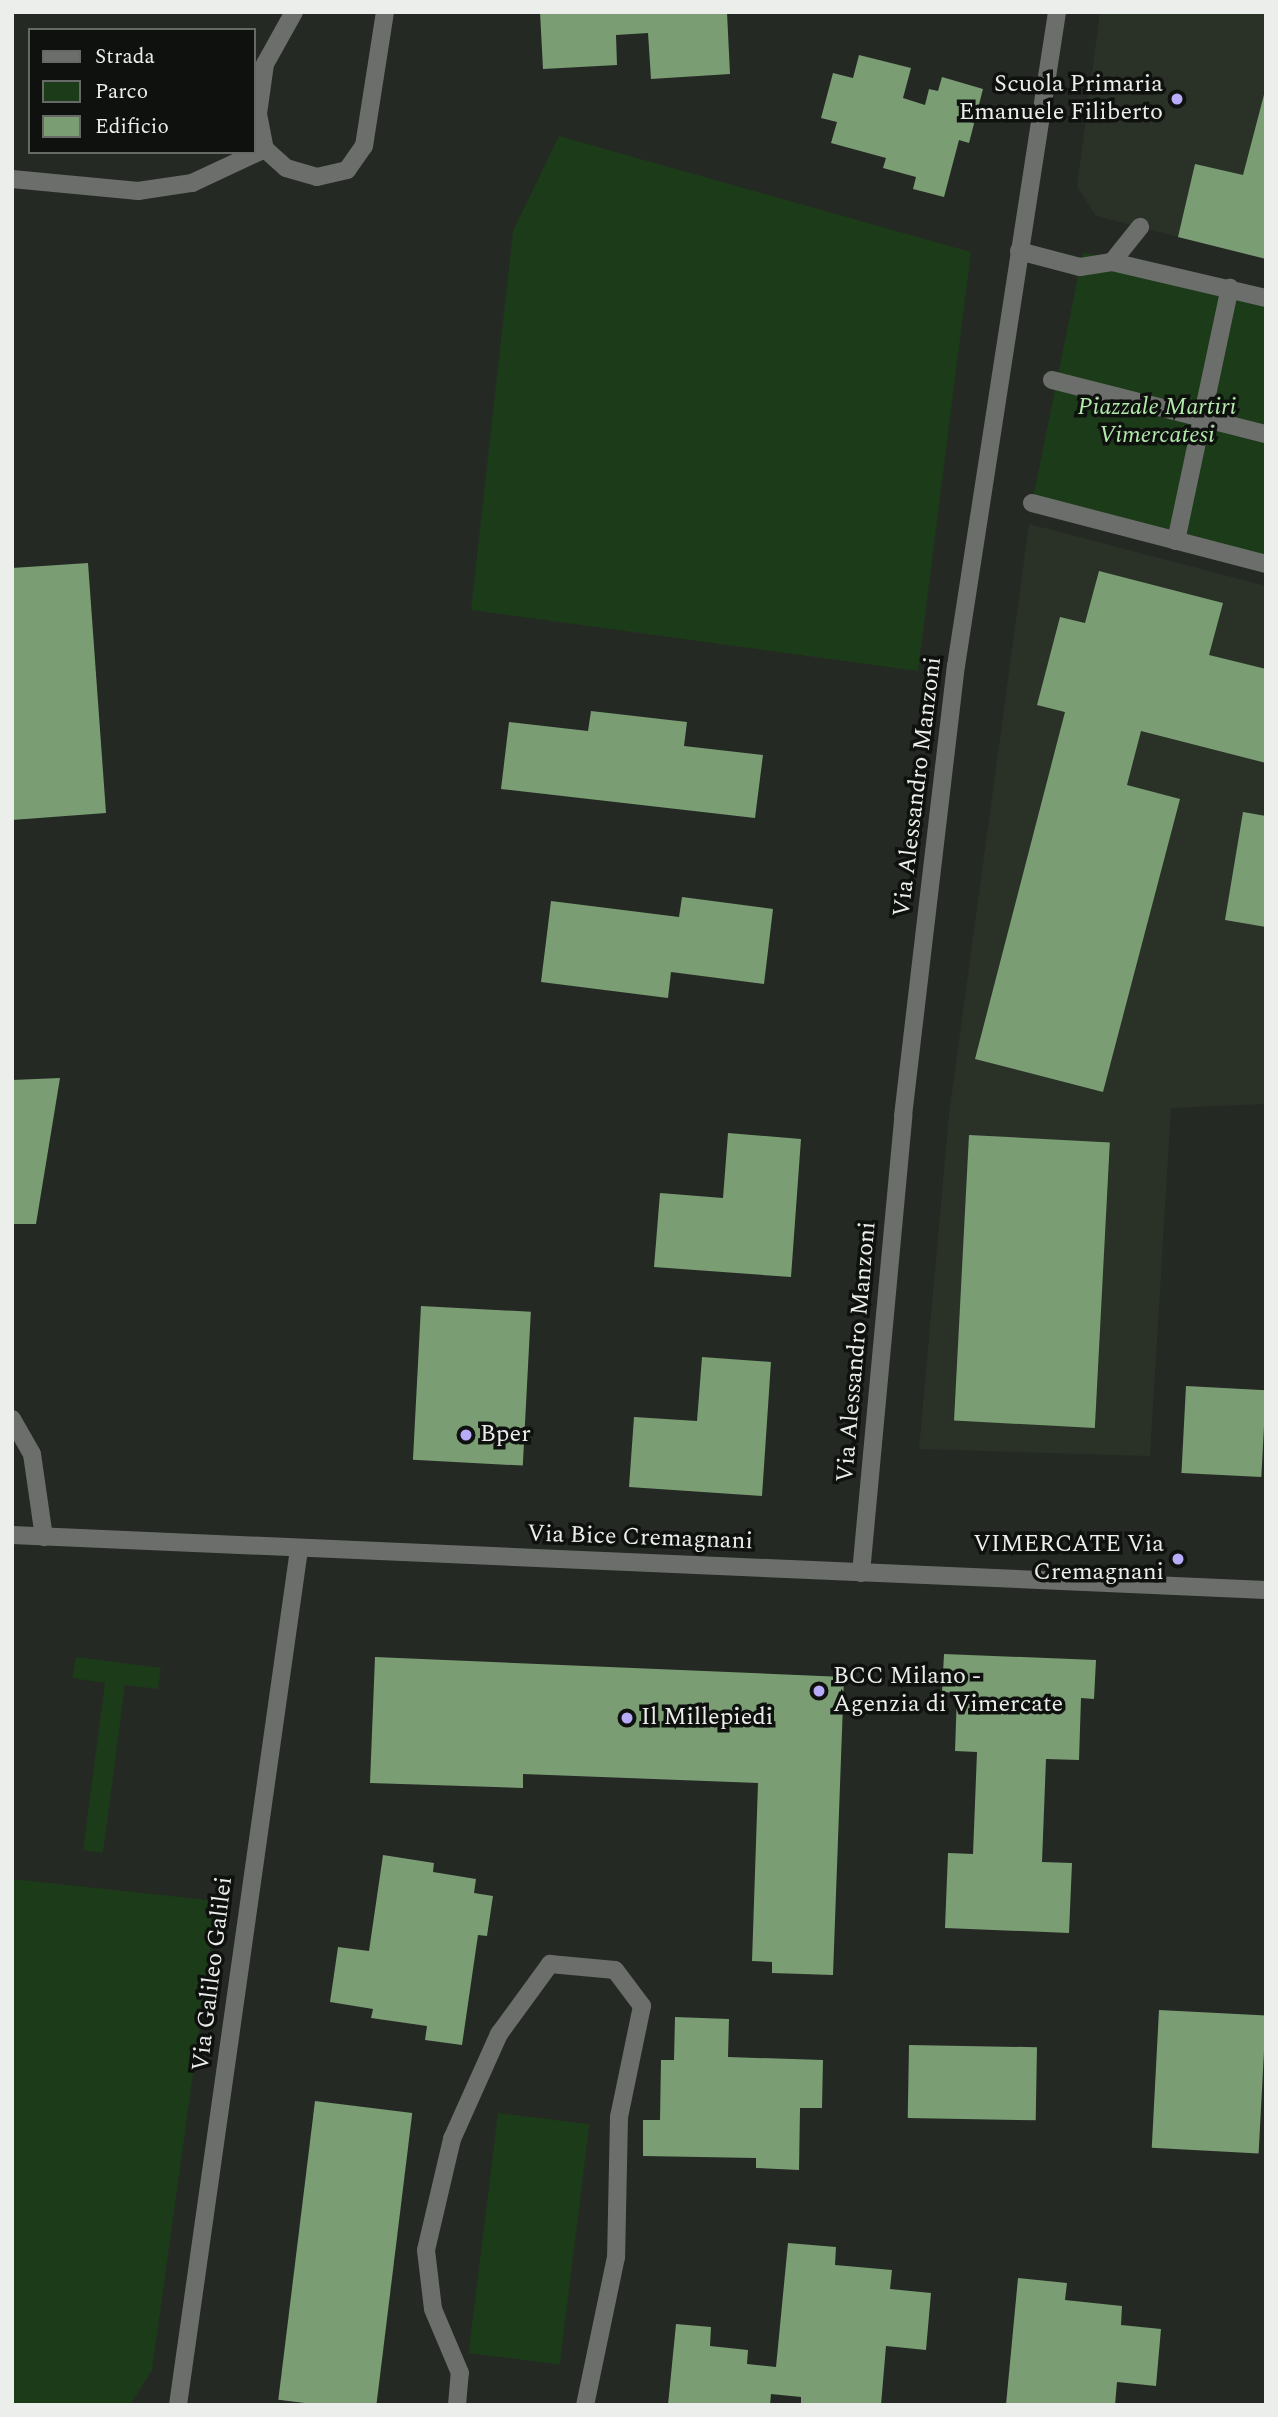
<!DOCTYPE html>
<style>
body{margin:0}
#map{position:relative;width:1278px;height:2417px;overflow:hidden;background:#252924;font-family:Spectral,serif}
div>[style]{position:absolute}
.built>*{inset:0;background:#2a3228}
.green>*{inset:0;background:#1c3b18;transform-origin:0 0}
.building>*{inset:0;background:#7a9d74;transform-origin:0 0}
.service>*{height:18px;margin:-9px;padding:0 9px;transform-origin:9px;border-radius:9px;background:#6c6e6c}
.pedestrian>*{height:18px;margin:-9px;padding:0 9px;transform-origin:9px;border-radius:9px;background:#6c6e6c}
.minor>*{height:18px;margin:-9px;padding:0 9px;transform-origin:9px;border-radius:9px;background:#6c6e6c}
.tertiary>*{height:18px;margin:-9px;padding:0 9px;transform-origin:9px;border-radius:9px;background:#6c6e6c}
.dots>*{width:19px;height:19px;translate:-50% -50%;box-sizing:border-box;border:4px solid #0f110f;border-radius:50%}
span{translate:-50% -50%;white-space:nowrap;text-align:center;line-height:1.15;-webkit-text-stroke:7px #0f110f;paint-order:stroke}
.poi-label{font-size:24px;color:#ebeeea}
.right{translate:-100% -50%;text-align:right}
.left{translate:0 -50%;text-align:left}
.park-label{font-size:24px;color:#b3eaac;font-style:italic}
.street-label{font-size:24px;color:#ebeeea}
.frame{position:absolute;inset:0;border:14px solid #ebeeea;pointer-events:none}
.legend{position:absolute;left:28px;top:28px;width:228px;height:126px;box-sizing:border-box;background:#0f110f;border:2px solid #676967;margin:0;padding:9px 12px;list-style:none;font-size:21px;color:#ebeeea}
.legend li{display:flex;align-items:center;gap:14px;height:35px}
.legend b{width:35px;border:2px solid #676967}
</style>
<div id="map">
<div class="built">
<i style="clip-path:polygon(1100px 12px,1266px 12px,1266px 259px,1096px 216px,1077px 186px)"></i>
<i style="clip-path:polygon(1029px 524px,1266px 586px,1266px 1104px,1171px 1108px,1150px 1456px,919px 1449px,949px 1115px)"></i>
</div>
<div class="green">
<i style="clip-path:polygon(559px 136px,971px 252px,918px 671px,471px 610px,513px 231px)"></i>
<i style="clip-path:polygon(1083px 252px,1266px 297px,1266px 560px,1032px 503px)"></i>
<i style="clip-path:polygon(76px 1657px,161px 1668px,158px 1689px,125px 1685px,103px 1853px,83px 1850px,105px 1683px,72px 1678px)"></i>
<i style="clip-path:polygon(12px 1879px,217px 1901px,152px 2370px,130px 2405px,12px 2405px)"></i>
<i style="left:498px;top:2113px;width:92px;height:242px;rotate:7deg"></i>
</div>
<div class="building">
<i style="clip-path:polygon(540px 12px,727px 12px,730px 74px,651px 79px,648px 33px,616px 35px,617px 65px,543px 69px)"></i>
<i style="clip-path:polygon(859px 55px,911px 68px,903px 98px,925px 105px,929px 89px,938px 91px,942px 77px,983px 89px,969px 143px,959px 140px,944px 197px,913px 189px,916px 177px,883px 168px,886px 158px,831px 143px,837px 122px,821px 118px,833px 73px,853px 78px)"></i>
<i style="clip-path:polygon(1266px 87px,1266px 259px,1178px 237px,1195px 164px,1243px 175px)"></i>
<i style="clip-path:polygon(88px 563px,106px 813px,12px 820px,12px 568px)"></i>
<i style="clip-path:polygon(1099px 571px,1223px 603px,1209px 655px,1266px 669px,1266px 763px,1141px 731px,1127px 785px,1180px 799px,1103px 1092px,975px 1059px,1065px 712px,1037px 705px,1060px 617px,1085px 623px)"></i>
<i style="clip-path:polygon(591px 711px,687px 722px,684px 746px,763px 755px,755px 818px,501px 789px,509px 722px,588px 731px)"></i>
<i style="clip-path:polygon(1243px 812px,1266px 816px,1266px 927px,1225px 920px)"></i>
<i style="clip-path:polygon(682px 897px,773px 909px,764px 984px,671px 972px,668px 998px,541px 982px,551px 901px,679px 917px)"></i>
<i style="clip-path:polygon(60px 1078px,36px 1224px,12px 1224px,12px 1080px)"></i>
<i style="clip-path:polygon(728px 1133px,801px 1139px,791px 1277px,654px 1267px,660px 1193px,723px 1198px)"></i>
<i style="left:969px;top:1135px;width:141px;height:286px;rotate:3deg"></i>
<i style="left:421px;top:1306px;width:110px;height:154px;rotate:3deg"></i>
<i style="clip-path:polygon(702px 1357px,771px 1362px,762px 1496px,629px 1487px,634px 1417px,697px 1421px)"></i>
<i style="left:1186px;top:1386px;width:80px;height:87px;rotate:3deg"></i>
<i style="clip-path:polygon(944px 1654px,1096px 1660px,1094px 1699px,1081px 1698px,1079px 1760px,1046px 1759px,1042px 1862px,1072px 1863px,1069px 1933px,945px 1928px,948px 1853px,973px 1854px,977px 1752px,955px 1751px,957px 1693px,942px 1692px)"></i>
<i style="clip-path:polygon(375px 1657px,844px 1677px,833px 1975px,772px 1973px,772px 1962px,752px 1961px,758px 1783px,523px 1774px,523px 1788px,370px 1783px)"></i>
<i style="clip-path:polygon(383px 1855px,434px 1863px,433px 1872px,476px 1879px,474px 1893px,493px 1896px,487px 1936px,478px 1935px,462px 2045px,425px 2040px,427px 2026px,371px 2018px,373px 2009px,330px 2002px,338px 1947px,369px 1951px)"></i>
<i style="left:1159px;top:2010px;width:107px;height:138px;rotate:3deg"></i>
<i style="clip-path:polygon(675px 2017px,729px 2019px,728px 2057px,823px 2060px,822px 2108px,800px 2108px,799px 2170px,756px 2168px,756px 2158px,643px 2156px,643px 2120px,660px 2120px,661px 2060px,674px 2060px)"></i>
<i style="left:909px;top:2045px;width:128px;height:73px;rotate:1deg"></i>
<i style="left:315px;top:2101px;width:98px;height:301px;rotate:7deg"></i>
<i style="clip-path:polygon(788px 2243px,836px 2247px,835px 2265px,892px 2270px,890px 2289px,931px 2293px,926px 2350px,886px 2346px,881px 2405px,801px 2405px,801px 2397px,771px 2394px,770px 2405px,668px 2405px,676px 2324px,711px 2327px,710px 2346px,748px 2350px,747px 2364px,776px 2367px)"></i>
<i style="clip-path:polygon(1018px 2278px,1067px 2283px,1065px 2300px,1122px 2306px,1121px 2325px,1161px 2329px,1156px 2386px,1117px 2382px,1115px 2405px,1006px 2405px)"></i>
</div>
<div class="service">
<i style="left:1019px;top:251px;width:63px;rotate:14.7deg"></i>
<i style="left:1080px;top:267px;width:32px;rotate:-9deg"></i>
<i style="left:1112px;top:262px;width:45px;rotate:-51.3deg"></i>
<i style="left:457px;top:2405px;width:32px;rotate:-85deg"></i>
<i style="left:460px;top:2373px;width:69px;rotate:-112.9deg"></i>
<i style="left:433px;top:2309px;width:59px;rotate:-96.8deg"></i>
<i style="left:426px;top:2250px;width:114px;rotate:-76.8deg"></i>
<i style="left:452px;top:2139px;width:115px;rotate:-65.9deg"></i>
<i style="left:499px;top:2034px;width:87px;rotate:-53.9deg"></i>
<i style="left:550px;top:1964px;width:65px;rotate:5.3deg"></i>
<i style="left:615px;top:1970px;width:45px;rotate:53.1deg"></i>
<i style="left:642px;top:2006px;width:113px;rotate:101.7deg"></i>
<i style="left:619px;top:2117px;width:140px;rotate:91.2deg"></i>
<i style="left:616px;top:2257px;width:151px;rotate:101.8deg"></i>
</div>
<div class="pedestrian">
<i style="left:1112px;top:262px;width:158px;rotate:13.2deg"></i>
<i style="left:1052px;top:380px;width:221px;rotate:14.2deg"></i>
<i style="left:1032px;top:503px;width:242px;rotate:14.6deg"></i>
<i style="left:1176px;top:541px;width:259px;rotate:-78deg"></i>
</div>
<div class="minor">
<i style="left:294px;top:12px;width:60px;rotate:119.1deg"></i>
<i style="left:265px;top:64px;width:50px;rotate:98deg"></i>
<i style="left:258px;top:114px;width:36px;rotate:79deg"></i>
<i style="left:265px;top:149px;width:28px;rotate:42deg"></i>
<i style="left:286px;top:168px;width:32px;rotate:16deg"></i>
<i style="left:317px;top:177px;width:31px;rotate:-13deg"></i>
<i style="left:347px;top:170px;width:29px;rotate:-55deg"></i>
<i style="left:364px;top:146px;width:136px;rotate:-81.1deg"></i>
<i style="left:12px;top:179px;width:127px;rotate:5.4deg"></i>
<i style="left:138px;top:191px;width:55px;rotate:-8.4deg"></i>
<i style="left:192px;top:183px;width:81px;rotate:-25deg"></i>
<i style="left:12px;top:1419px;width:40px;rotate:60.3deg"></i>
<i style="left:32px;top:1454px;width:84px;rotate:81.8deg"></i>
<i style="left:861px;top:1573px;width:459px;rotate:-84.7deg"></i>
<i style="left:903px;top:1116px;width:453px;rotate:-83.3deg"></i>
<i style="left:956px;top:666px;width:662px;rotate:-81.22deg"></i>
<i style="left:178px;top:2405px;width:865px;rotate:-81.95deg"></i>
</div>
<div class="tertiary">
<i style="left:12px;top:1535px;width:1255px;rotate:2.51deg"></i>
</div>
<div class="dots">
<i style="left:1177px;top:99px;background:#b8abf7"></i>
<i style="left:466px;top:1435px;background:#b8abf7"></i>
<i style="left:1178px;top:1559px;background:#b8abf7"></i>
<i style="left:819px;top:1691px;background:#b8abf7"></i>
<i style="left:627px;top:1718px;background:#b8abf7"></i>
</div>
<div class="poi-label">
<span class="right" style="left:1163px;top:99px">Scuola Primaria<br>Emanuele Filiberto</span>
<span class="left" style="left:480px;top:1435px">Bper</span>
<span class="right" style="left:1164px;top:1559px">VIMERCATE Via<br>Cremagnani</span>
<span class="left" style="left:833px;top:1691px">BCC Milano -<br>Agenzia di Vimercate</span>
<span class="left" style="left:641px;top:1718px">Il Millepiedi</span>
</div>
<div class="park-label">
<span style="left:1157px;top:422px">Piazzale Martiri<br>Vimercatesi</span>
</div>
<div class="street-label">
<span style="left:918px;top:787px;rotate:-83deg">Via Alessandro Manzoni</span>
<span style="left:857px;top:1352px;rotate:-85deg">Via Alessandro Manzoni</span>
<span style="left:640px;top:1538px;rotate:2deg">Via Bice Cremagnani</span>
<span style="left:213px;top:1974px;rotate:-83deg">Via Galileo Galilei</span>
</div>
<div class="frame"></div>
<ul class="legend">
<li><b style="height:9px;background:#6c6e6c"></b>Strada</li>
<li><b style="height:19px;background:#1c3b18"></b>Parco</li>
<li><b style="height:19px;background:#7a9d74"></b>Edificio</li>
</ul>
</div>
